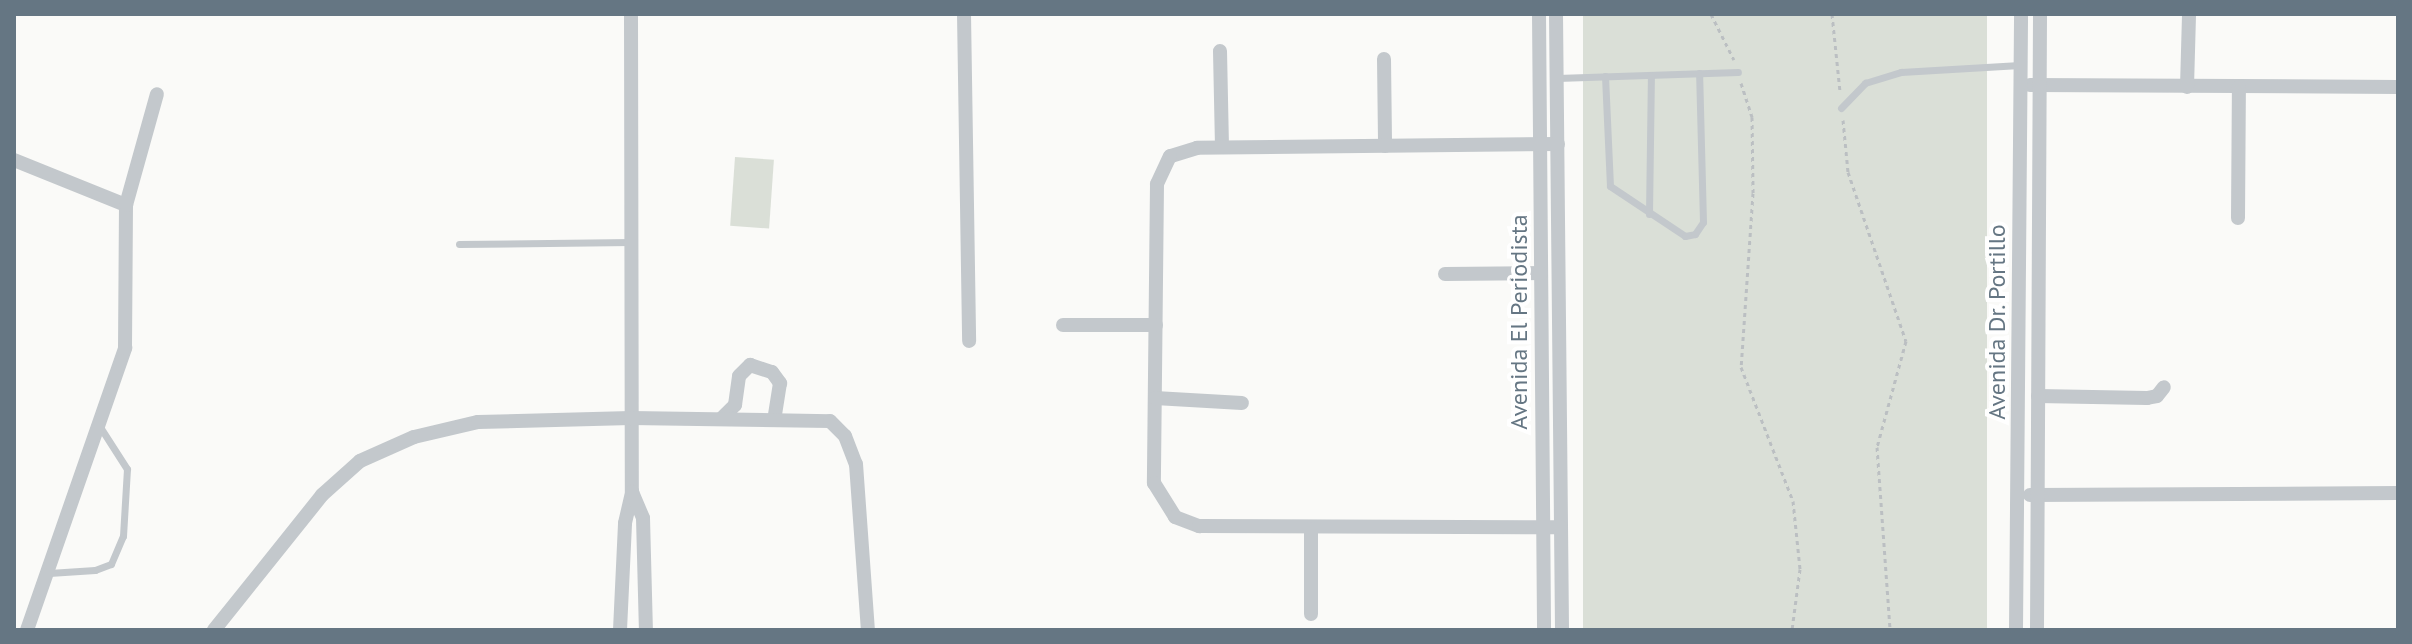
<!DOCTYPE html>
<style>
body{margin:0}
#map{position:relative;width:2412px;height:644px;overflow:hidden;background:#fafaf8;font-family:"PT Sans",sans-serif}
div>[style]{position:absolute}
.green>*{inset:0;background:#dadfd7;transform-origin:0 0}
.path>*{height:3px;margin-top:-1.5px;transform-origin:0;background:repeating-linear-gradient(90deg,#bbbfc2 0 4px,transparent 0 8px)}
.service>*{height:7px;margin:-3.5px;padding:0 3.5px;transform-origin:3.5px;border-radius:3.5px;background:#c3c8cc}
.minor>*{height:14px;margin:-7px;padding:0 7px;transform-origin:7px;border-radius:7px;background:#c3c8cc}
span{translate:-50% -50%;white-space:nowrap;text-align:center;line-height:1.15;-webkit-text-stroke:8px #fff;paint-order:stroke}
.street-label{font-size:24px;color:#657683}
.frame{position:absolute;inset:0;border:16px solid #657683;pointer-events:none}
</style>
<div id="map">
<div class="green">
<i style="left:1583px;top:14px;width:404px;height:616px"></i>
<i style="left:735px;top:157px;width:39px;height:69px;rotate:4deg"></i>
</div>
<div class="path">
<i style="left:1711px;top:14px;width:51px;rotate:63.4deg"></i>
<i style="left:1832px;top:14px;width:78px;rotate:84.1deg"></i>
<i style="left:1741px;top:83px;width:36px;rotate:72deg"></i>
<i style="left:1752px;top:117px;width:76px;rotate:89.2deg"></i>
<i style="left:1753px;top:193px;width:174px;rotate:93.9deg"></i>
<i style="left:1741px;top:367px;width:144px;rotate:68.8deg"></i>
<i style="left:1793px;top:501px;width:68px;rotate:84.1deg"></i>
<i style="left:1800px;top:569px;width:62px;rotate:97.5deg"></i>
<i style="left:1843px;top:120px;width:52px;rotate:84.5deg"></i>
<i style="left:1848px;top:172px;width:179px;rotate:71.1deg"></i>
<i style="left:1906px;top:341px;width:110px;rotate:105.3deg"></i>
<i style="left:1877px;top:447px;width:183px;rotate:85.9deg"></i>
</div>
<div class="service">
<i style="left:1605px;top:76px;width:110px;rotate:87.4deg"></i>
<i style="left:1610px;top:186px;width:90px;rotate:33.7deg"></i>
<i style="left:1685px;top:236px;width:10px;rotate:-11deg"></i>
<i style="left:1695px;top:234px;width:14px;rotate:-56deg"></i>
<i style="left:1703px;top:222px;width:149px;rotate:-91.5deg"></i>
<i style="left:1557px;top:78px;width:181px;rotate:-1.9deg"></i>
<i style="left:1841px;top:108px;width:35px;rotate:-46deg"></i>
<i style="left:1865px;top:83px;width:38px;rotate:-17deg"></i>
<i style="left:1901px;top:72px;width:119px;rotate:-3.4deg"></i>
<i style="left:1649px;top:214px;width:139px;rotate:-89.2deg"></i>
<i style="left:459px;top:244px;width:172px;rotate:-0.7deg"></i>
<i style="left:49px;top:573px;width:46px;rotate:-3.7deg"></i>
<i style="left:95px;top:570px;width:17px;rotate:-21deg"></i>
<i style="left:111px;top:564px;width:30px;rotate:-67deg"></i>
<i style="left:123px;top:536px;width:67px;rotate:-86.6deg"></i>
<i style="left:127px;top:469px;width:50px;rotate:-122.7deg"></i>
</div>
<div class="minor">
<i style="left:631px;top:14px;width:478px;rotate:89.9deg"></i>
<i style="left:964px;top:14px;width:327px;rotate:89.1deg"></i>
<i style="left:1539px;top:14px;width:616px;rotate:89.53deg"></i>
<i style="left:1556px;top:14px;width:616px;rotate:89.44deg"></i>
<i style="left:1220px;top:51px;width:96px;rotate:88.8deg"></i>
<i style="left:1384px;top:59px;width:87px;rotate:89.3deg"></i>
<i style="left:2030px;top:85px;width:368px;rotate:0.3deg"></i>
<i style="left:2187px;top:87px;width:73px;rotate:-88.4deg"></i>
<i style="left:1558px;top:144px;width:361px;rotate:179.4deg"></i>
<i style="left:1197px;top:148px;width:28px;rotate:163deg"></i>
<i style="left:1170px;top:156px;width:31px;rotate:115deg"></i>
<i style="left:1157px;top:184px;width:299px;rotate:90.6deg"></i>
<i style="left:1154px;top:483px;width:40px;rotate:58deg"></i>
<i style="left:1175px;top:517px;width:26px;rotate:21deg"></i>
<i style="left:1199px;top:526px;width:362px;rotate:0.2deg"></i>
<i style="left:14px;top:160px;width:121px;rotate:21.9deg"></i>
<i style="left:2238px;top:218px;width:131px;rotate:-89.6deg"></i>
<i style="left:1445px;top:274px;width:96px;rotate:-0.6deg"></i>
<i style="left:1063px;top:325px;width:93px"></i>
<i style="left:2038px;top:396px;width:109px;rotate:1.1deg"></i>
<i style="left:2147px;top:398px;width:10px;rotate:-11deg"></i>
<i style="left:2157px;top:396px;width:11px;rotate:-52deg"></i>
<i style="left:1155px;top:398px;width:87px;rotate:3.3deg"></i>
<i style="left:721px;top:419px;width:20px;rotate:-45deg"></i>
<i style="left:735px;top:405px;width:29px;rotate:-82deg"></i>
<i style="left:739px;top:376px;width:16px;rotate:-45deg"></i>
<i style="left:750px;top:365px;width:23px;rotate:18deg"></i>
<i style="left:772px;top:372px;width:14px;rotate:54deg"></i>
<i style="left:780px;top:383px;width:36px;rotate:99deg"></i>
<i style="left:2030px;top:495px;width:368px;rotate:-0.3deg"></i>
<i style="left:1311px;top:529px;width:85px;rotate:90deg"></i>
<i style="left:27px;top:630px;width:299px;rotate:-70.8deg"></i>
<i style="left:125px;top:348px;width:143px;rotate:-89.6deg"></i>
<i style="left:126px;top:205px;width:115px;rotate:-74.4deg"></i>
<i style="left:214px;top:630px;width:173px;rotate:-51.3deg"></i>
<i style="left:322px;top:495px;width:51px;rotate:-41.8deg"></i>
<i style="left:360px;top:461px;width:59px;rotate:-24deg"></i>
<i style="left:414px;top:437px;width:66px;rotate:-13.2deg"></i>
<i style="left:478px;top:422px;width:153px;rotate:-1.5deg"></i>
<i style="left:631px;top:418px;width:199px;rotate:0.9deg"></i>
<i style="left:830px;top:421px;width:21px;rotate:45deg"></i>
<i style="left:845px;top:436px;width:30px;rotate:69deg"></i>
<i style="left:856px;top:464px;width:166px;rotate:85.9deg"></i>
<i style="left:620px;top:630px;width:107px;rotate:-87.3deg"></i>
<i style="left:625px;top:523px;width:32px;rotate:-77deg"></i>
<i style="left:632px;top:492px;width:28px;rotate:67deg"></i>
<i style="left:643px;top:518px;width:112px;rotate:88.5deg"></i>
<i style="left:2016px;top:630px;width:616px;rotate:-89.53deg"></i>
<i style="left:2037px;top:630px;width:616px;rotate:-89.72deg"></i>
</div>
<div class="street-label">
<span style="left:1519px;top:322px;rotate:-90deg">Avenida El Periodista</span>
<span style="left:1997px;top:322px;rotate:-90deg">Avenida Dr. Portillo</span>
</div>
<div class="frame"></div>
</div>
